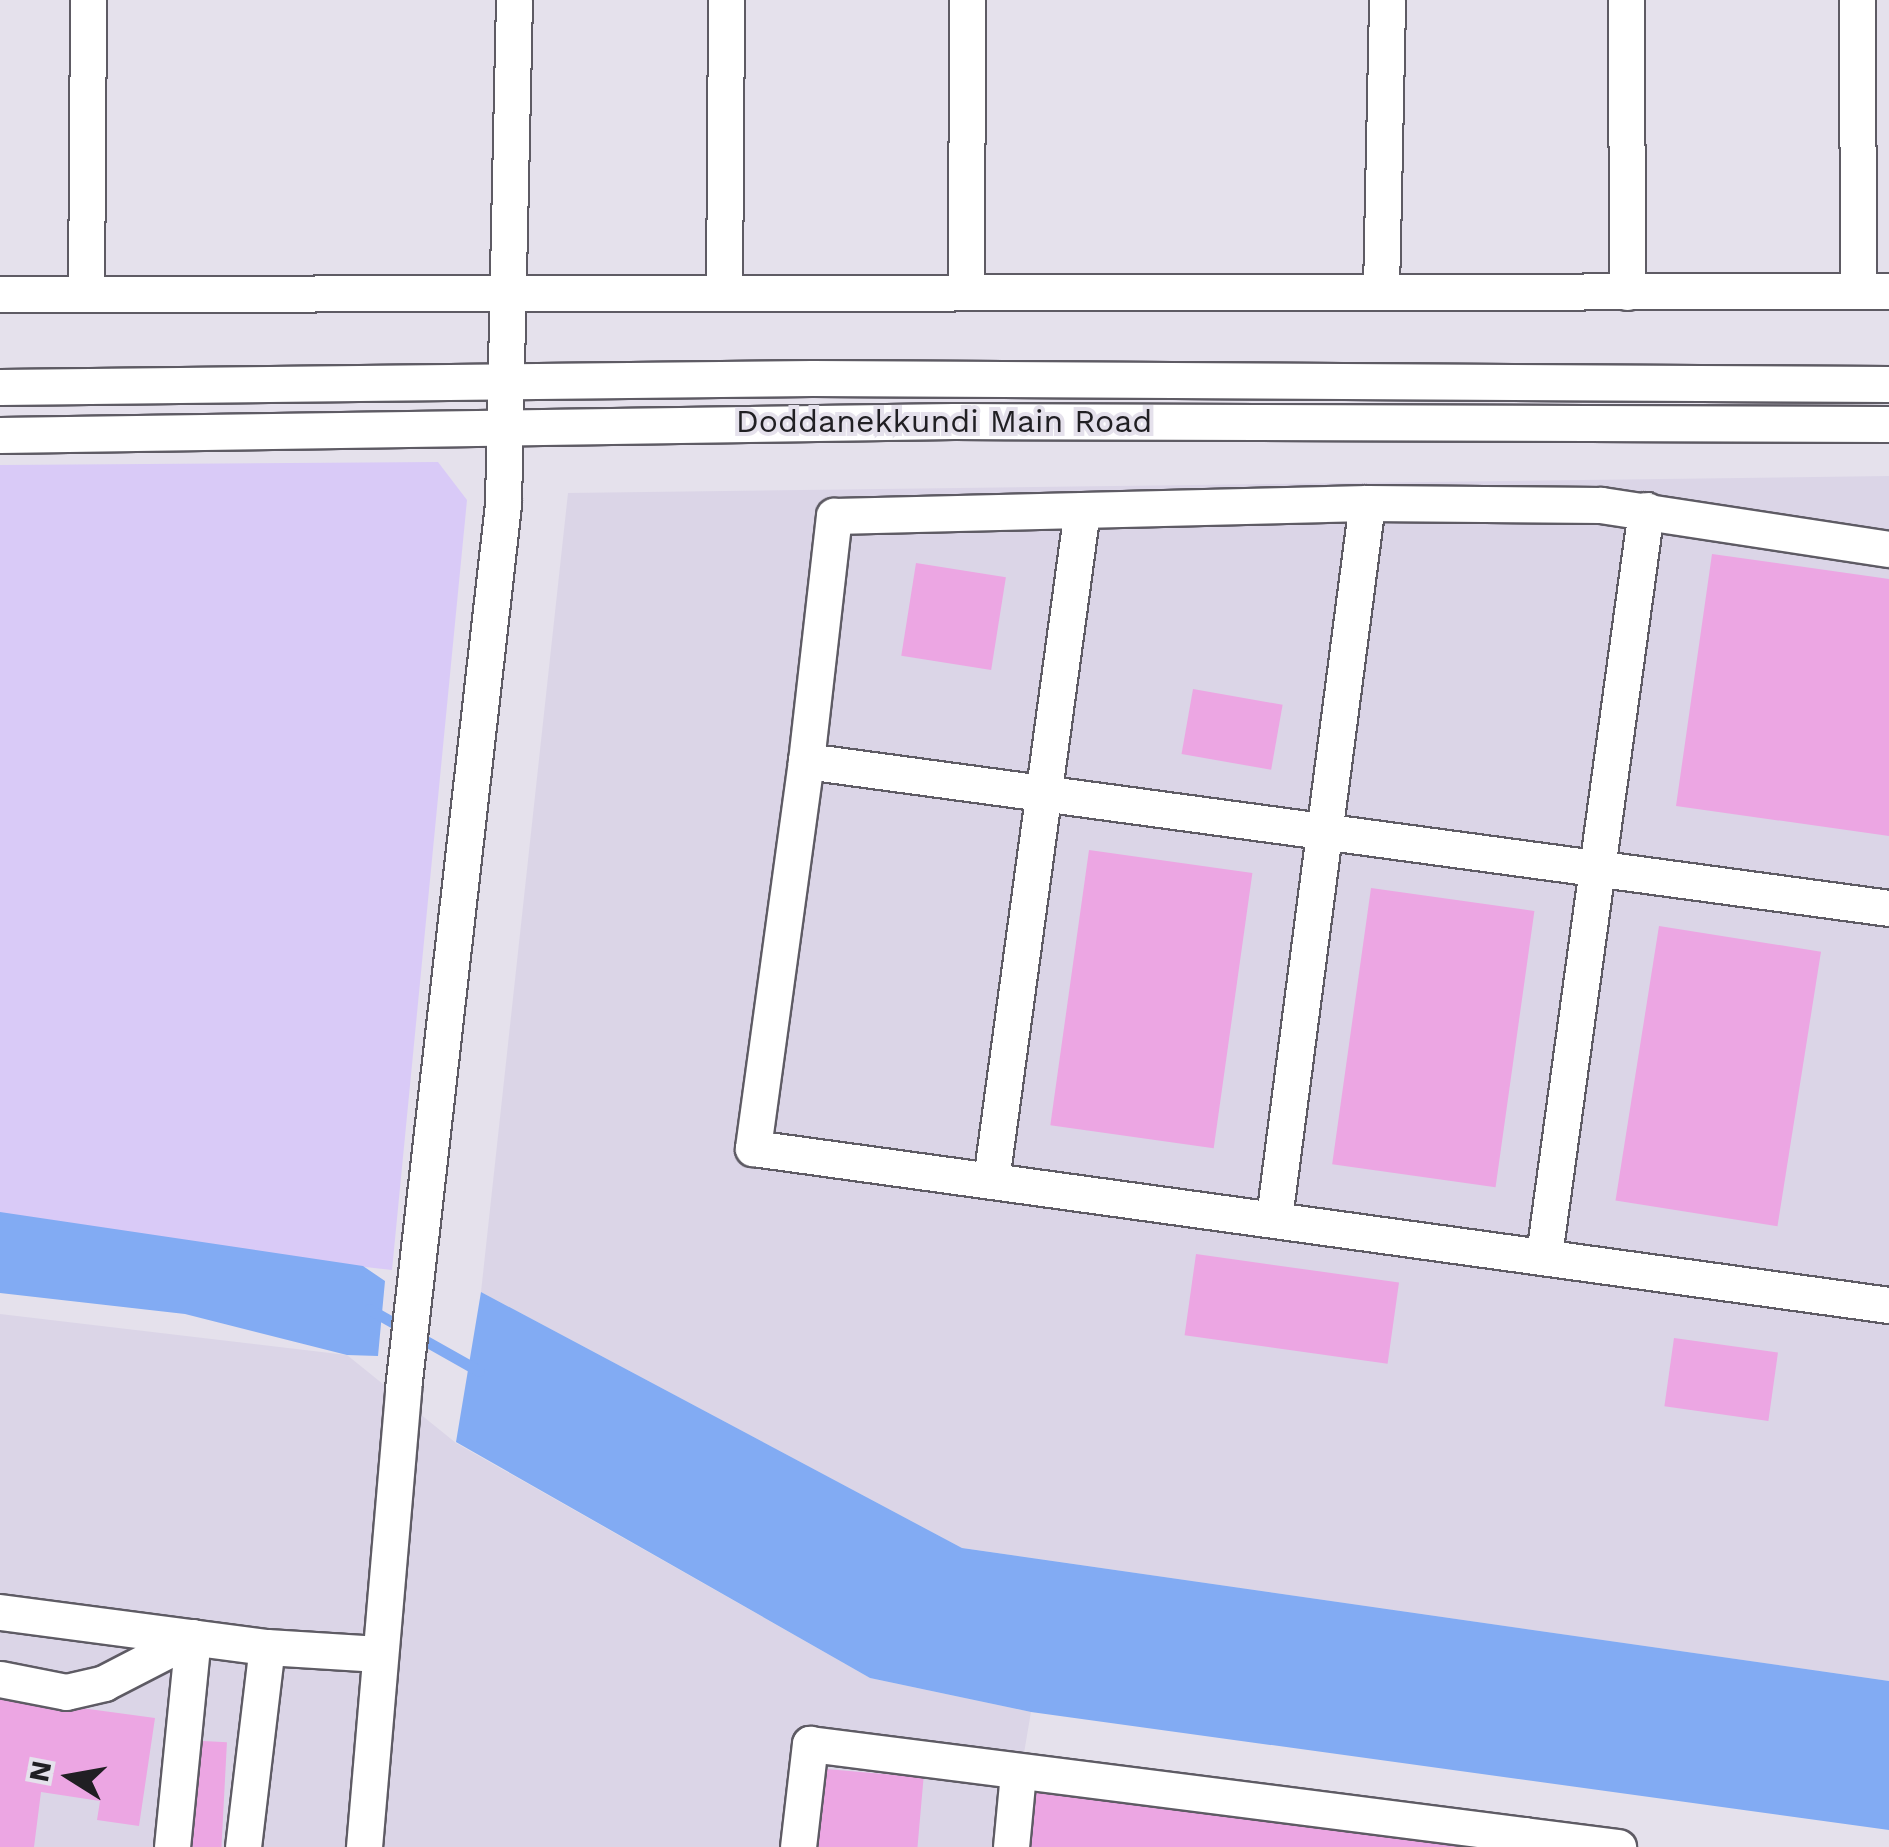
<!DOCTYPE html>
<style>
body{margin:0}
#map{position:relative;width:1889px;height:1847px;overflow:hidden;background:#e5e1ec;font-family:"Work Sans",sans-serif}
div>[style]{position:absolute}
.built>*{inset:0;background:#dbd5e7}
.green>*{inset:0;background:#d9caf7}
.water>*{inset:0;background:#82abf3}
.stream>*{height:11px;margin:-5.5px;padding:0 5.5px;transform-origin:5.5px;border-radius:5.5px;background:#82abf3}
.building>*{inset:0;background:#eca6e3;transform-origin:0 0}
.roads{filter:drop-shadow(2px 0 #5e5b64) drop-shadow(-2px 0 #5e5b64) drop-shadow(0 2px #5e5b64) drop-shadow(0 -2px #5e5b64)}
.minor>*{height:35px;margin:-17.5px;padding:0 17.5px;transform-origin:17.5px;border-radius:17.5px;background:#fff}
span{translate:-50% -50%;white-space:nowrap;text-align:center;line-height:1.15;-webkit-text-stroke:8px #e5e1ec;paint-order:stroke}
.street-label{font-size:32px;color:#201f23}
.north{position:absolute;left:20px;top:1727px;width:100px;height:100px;-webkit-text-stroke:8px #e5e1ec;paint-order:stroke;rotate:281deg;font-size:28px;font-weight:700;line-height:40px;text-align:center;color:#201f23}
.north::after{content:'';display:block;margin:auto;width:35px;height:45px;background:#201f23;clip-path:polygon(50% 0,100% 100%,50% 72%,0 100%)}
</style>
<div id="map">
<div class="built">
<i style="clip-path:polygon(1889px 476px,1889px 1681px,962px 1548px,481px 1292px,568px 493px)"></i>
<i style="clip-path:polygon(0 1314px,347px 1355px,456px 1443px,870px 1678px,1031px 1712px,1008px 1847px,0 1847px)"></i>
</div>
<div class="green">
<i style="clip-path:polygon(438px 462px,467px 500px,392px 1270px,0 1226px,0 465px)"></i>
</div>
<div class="water">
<i style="clip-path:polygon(0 1212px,363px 1266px,385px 1281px,378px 1356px,347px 1355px,185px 1314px,0 1293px)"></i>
<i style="clip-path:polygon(481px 1292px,962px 1548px,1889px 1681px,1889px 1830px,1031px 1712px,870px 1678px,456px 1442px)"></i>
</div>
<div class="stream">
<i style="left:369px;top:1309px;width:126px;rotate:29.4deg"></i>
</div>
<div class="building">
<i style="clip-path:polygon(1712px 554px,1889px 579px,1889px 836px,1676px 806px)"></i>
<i style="left:916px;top:563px;width:91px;height:94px;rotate:9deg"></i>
<i style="left:1193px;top:689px;width:91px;height:66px;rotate:10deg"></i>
<i style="left:1089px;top:850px;width:165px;height:278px;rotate:8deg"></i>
<i style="left:1371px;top:888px;width:165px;height:279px;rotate:8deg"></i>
<i style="left:1659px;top:926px;width:164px;height:278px;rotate:9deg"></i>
<i style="left:1196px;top:1254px;width:205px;height:82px;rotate:8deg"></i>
<i style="left:1674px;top:1338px;width:105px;height:69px;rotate:8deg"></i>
<i style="clip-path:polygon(0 1697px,155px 1718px,139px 1826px,97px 1820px,100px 1801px,41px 1792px,34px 1847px,0 1847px)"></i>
<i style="left:184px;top:1740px;width:43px;height:107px;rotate:3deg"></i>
<i style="left:815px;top:1768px;width:109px;height:79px;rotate:5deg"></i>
<i style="clip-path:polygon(1037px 1779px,1513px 1847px,1028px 1847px)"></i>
</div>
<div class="roads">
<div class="minor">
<i style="left:1626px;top:0;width:292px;rotate:89.8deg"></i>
<i style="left:1857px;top:0;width:291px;rotate:89.8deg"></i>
<i style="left:1381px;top:290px;width:290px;rotate:-88.8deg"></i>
<i style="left:966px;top:292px;width:292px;rotate:-89.8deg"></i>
<i style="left:724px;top:293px;width:293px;rotate:-89.6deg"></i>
<i style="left:0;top:294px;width:1889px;rotate:-0.09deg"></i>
<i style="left:86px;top:294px;width:294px;rotate:-89.6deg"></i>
<i style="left:0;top:387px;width:812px;rotate:-0.64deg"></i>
<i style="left:812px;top:378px;width:1077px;rotate:0.32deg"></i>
<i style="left:0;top:435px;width:954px;rotate:-0.84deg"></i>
<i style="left:954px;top:421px;width:935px;rotate:0.18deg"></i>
<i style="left:806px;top:761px;width:247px;rotate:-83.5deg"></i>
<i style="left:834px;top:516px;width:533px;rotate:-1.4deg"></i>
<i style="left:1367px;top:503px;width:234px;rotate:0.5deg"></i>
<i style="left:1601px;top:505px;width:291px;rotate:8.7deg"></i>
<i style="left:1889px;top:908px;width:1093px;rotate:-172.27deg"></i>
<i style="left:806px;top:761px;width:391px;rotate:97.8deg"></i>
<i style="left:753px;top:1148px;width:1147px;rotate:7.87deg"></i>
<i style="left:991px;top:1180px;width:676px;rotate:-82.27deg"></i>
<i style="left:1274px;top:1218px;width:721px;rotate:-82.59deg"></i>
<i style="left:1544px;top:1255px;width:752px;rotate:-82.2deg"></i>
<i style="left:0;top:1612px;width:269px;rotate:7.5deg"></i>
<i style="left:267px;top:1647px;width:112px;rotate:3.6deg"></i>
<i style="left:0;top:1679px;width:67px;rotate:11.1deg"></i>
<i style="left:66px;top:1692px;width:39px;rotate:-13deg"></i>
<i style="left:104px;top:1683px;width:100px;rotate:-27.3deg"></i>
<i style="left:172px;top:1847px;width:211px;rotate:-84.3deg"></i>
<i style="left:243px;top:1847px;width:201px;rotate:-83.2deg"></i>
<i style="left:364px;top:1847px;width:460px;rotate:-85.1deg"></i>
<i style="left:403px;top:1389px;width:891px;rotate:-83.55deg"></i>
<i style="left:503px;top:504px;width:504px;rotate:-88.75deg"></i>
<i style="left:798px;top:1847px;width:104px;rotate:-83.4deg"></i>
<i style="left:810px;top:1744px;width:720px;rotate:7.26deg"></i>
<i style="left:1011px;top:1847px;width:74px;rotate:-84.6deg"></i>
<i style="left:1522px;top:1847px;width:12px;rotate:-81deg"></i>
<i style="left:1524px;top:1835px;width:95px;rotate:7.3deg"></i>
</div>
</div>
<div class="street-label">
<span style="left:944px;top:421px">Doddanekkundi Main Road</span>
</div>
<div class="north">N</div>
</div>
